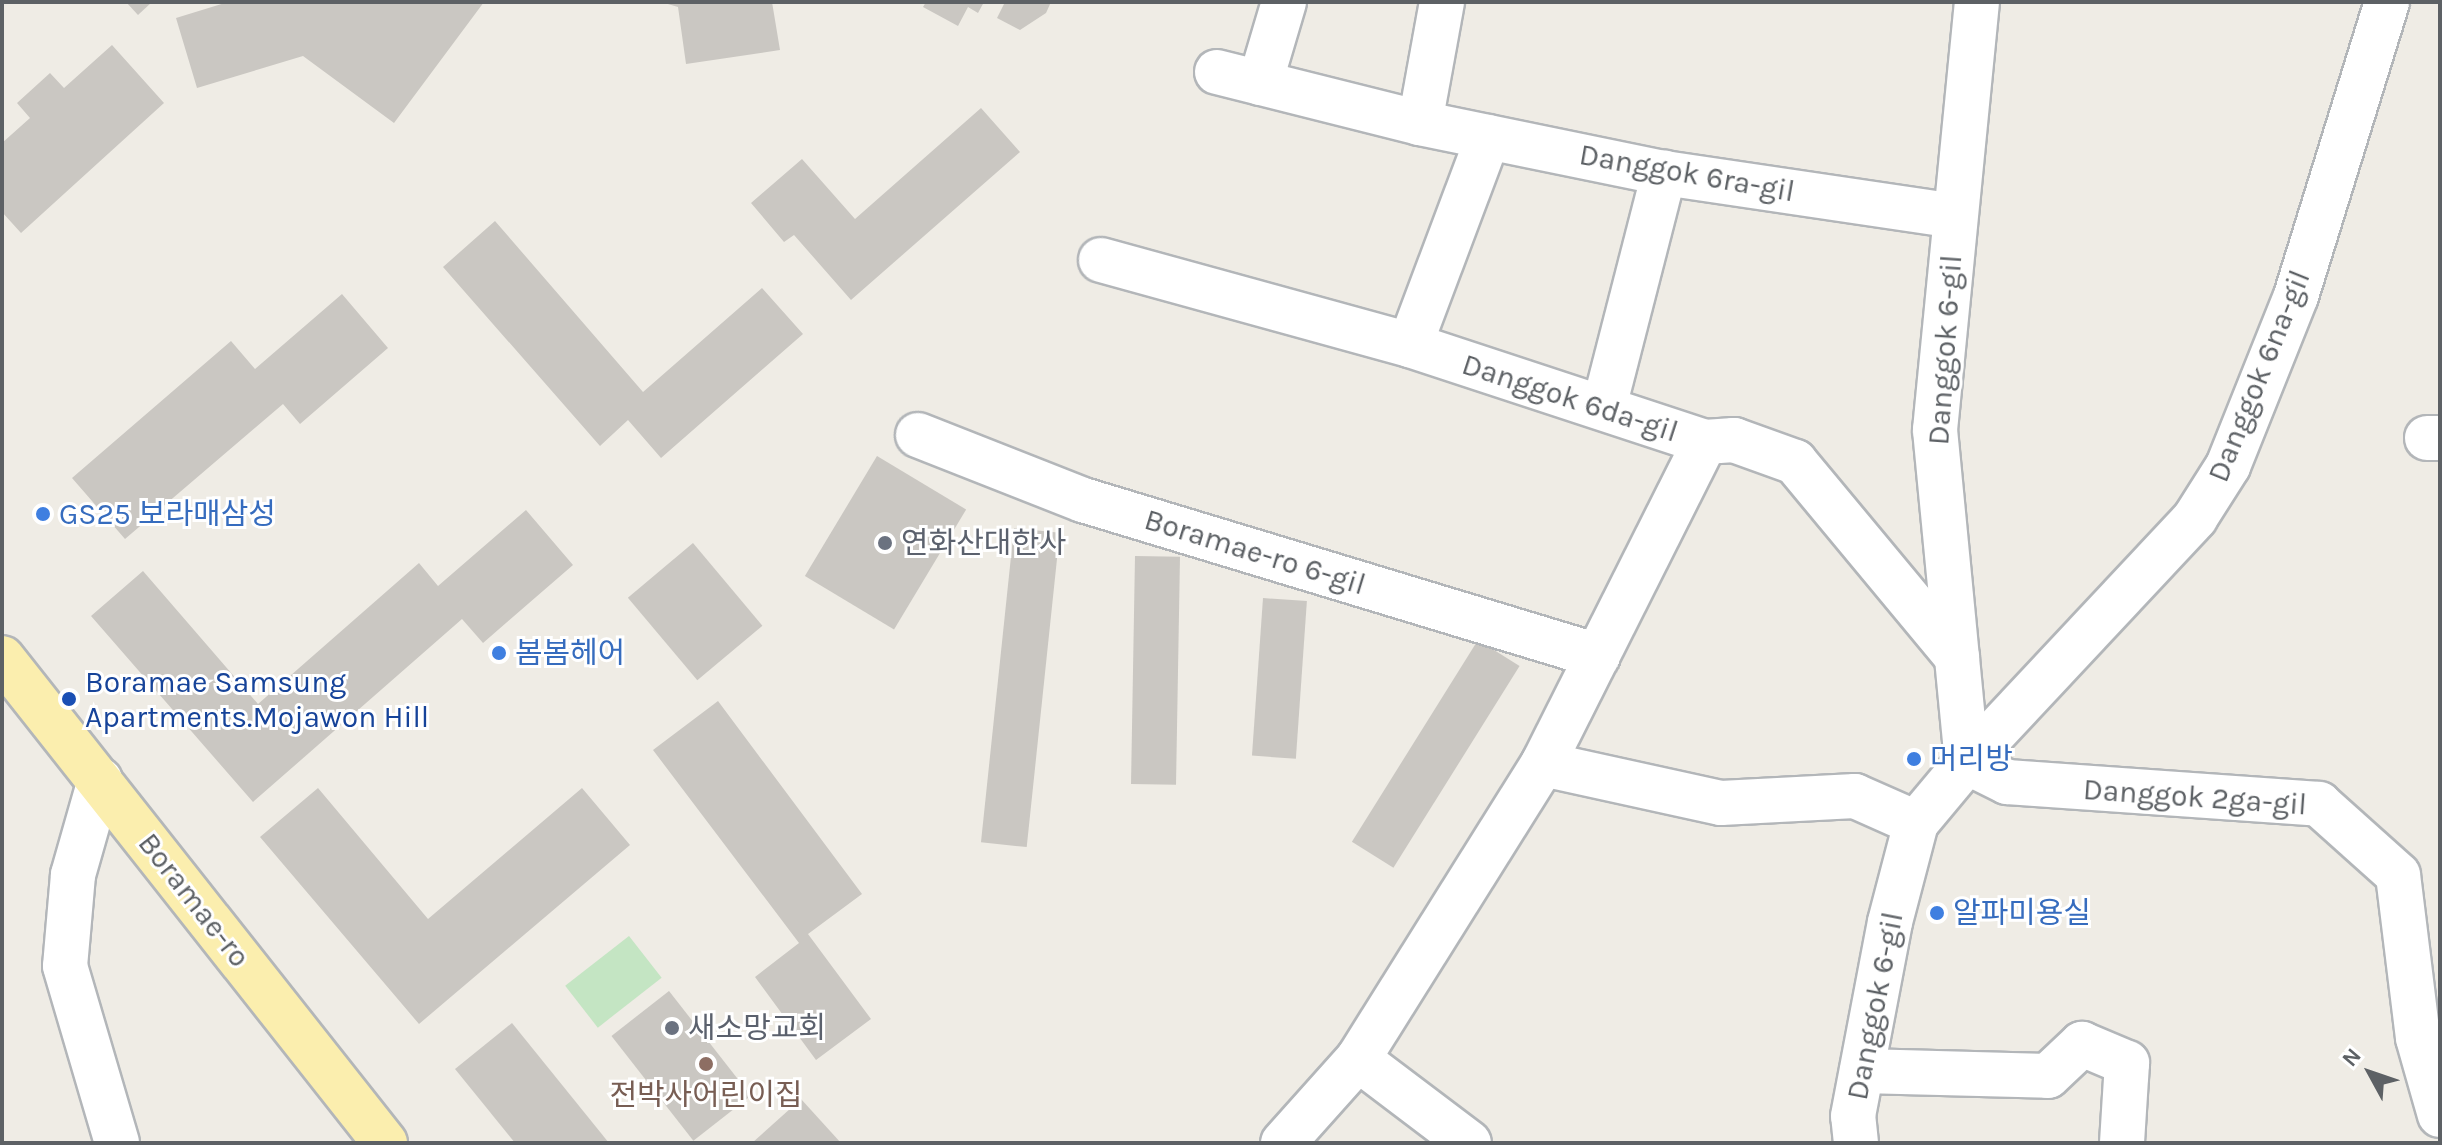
<!DOCTYPE html>
<meta charset="utf-8">
<style>
body{margin:0}
#map{position:relative;width:2442px;height:1145px;overflow:hidden;background:#efece5;font-family:Karla,"Noto Sans KR",sans-serif}
div>[style]{position:absolute}
.green>*{inset:0;background:#c4e5c3;transform-origin:0 0}
.building>*{inset:0;background:#cac7c2;transform-origin:0 0}
.roads{filter:drop-shadow(2px 0 #b3b6b9) drop-shadow(-2px 0 #b3b6b9) drop-shadow(0 2px #b3b6b9) drop-shadow(0 -2px #b3b6b9)}
.minor>*{height:44px;margin:-22px;padding:0 22px;transform-origin:22px;border-radius:22px;background:#fff}
.major>*{height:44px;margin:-22px;padding:0 22px;transform-origin:22px;border-radius:22px;background:#fbeeae}
.dots>*{width:22px;height:22px;translate:-50% -50%;box-sizing:border-box;border:4px solid #fff;border-radius:50%}
span{translate:-50% -50%;white-space:nowrap;text-align:center;line-height:1.15;-webkit-text-stroke:6px #fff;paint-order:stroke}
.street-label{font-size:30px;color:#5d6165}
.shop-label{font-size:30px;color:#366cbe}
.left{translate:0 -50%;text-align:left}
.worship-label{font-size:30px;color:#5b616d}
.transit-label{font-size:30px;color:#164399}
.education-label{font-size:30px;color:#785e54}
.frame{position:absolute;inset:0;border:4px solid #5d6165;pointer-events:none}
.north{position:absolute;left:2330px;top:1033px;width:80px;height:80px;-webkit-text-stroke:6px #fff;paint-order:stroke;rotate:310deg;font-size:22px;font-weight:700;line-height:32px;text-align:center;color:#5d6165}
.north::after{content:'';display:block;margin:auto;width:28px;height:36px;background:#5d6165;clip-path:polygon(50% 0,100% 100%,50% 72%,0 100%)}
</style>
<div id="map">
<div class="green">
<i style="left:629px;top:936px;width:53px;height:81px;rotate:52deg"></i>
</div>
<div class="building">
<i style="clip-path:polygon(126px 2px,152px 2px,138px 15px)"></i>
<i style="clip-path:polygon(228px 2px,484px 2px,394px 123px,303px 56px,197px 88px,176px 18px)"></i>
<i style="clip-path:polygon(661px 2px,772px 2px,780px 50px,686px 64px,678px 7px)"></i>
<i style="clip-path:polygon(926px 2px,984px 2px,978px 13px,968px 7px,958px 26px,923px 7px)"></i>
<i style="clip-path:polygon(1005px 2px,1051px 2px,1046px 13px,1020px 30px,997px 18px)"></i>
<i style="clip-path:polygon(112px 45px,164px 103px,21px 233px,2px 212px,2px 143px,30px 118px,17px 103px,50px 73px,64px 88px)"></i>
<i style="clip-path:polygon(981px 108px,1020px 152px,851px 300px,794px 235px,784px 242px,751px 203px,802px 159px,855px 219px)"></i>
<i style="clip-path:polygon(495px 221px,643px 392px,762px 288px,803px 334px,661px 458px,628px 420px,600px 446px,443px 267px)"></i>
<i style="clip-path:polygon(342px 294px,388px 348px,300px 424px,283px 404px,125px 539px,72px 478px,231px 341px,255px 369px)"></i>
<i style="left:877px;top:456px;width:104px;height:140px;rotate:31deg"></i>
<i style="clip-path:polygon(526px 510px,573px 565px,483px 643px,462px 619px,253px 802px,91px 616px,143px 571px,258px 704px,419px 563px,438px 586px)"></i>
<i style="left:1014px;top:528px;width:46px;height:316px;rotate:6deg"></i>
<i style="left:693px;top:543px;width:108px;height:85px;rotate:50deg"></i>
<i style="left:1135px;top:556px;width:45px;height:228px;rotate:1deg"></i>
<i style="left:1263px;top:598px;width:44px;height:158px;rotate:4deg"></i>
<i style="left:1478px;top:640px;width:49px;height:238px;rotate:32deg"></i>
<i style="clip-path:polygon(718px 701px,862px 894px,808px 934px,871px 1019px,816px 1060px,755px 977px,799px 943px,653px 750px)"></i>
<i style="clip-path:polygon(318px 788px,428px 919px,582px 788px,630px 845px,419px 1024px,260px 837px)"></i>
<i style="left:669px;top:991px;width:133px;height:73px;rotate:52deg"></i>
<i style="clip-path:polygon(512px 1023px,609px 1143px,515px 1143px,455px 1069px)"></i>
<i style="clip-path:polygon(801px 1099px,841px 1143px,752px 1143px)"></i>
</div>
<div class="roads">
<div class="minor">
<i style="left:1217px;top:72px;width:209px;rotate:14.1deg"></i>
<i style="left:1420px;top:123px;width:249px;rotate:11.6deg"></i>
<i style="left:1664px;top:173px;width:293px;rotate:8.4deg"></i>
<i style="left:1260px;top:83px;width:84px;rotate:-73.5deg"></i>
<i style="left:1420px;top:123px;width:123px;rotate:-79.7deg"></i>
<i style="left:1101px;top:260px;width:320px;rotate:15.4deg"></i>
<i style="left:1410px;top:345px;width:311px;rotate:18.2deg"></i>
<i style="left:1705px;top:442px;width:29px;rotate:-4deg"></i>
<i style="left:1734px;top:440px;width:65px;rotate:19.8deg"></i>
<i style="left:1795px;top:462px;width:254px;rotate:50.3deg"></i>
<i style="left:1410px;top:345px;width:222px;rotate:-69.4deg"></i>
<i style="left:1604px;top:407px;width:242px;rotate:-75.6deg"></i>
<i style="left:918px;top:435px;width:177px;rotate:21.5deg"></i>
<i style="left:1083px;top:500px;width:538px;rotate:16.85deg"></i>
<i style="left:2427px;top:438px;width:13px"></i>
<i style="left:1967px;top:762px;width:334px;rotate:-95.5deg"></i>
<i style="left:1935px;top:430px;width:430px;rotate:-84.4deg"></i>
<i style="left:1967px;top:762px;width:45px;rotate:26.6deg"></i>
<i style="left:2007px;top:782px;width:313px;rotate:4deg"></i>
<i style="left:2319px;top:804px;width:106px;rotate:41.9deg"></i>
<i style="left:2398px;top:875px;width:164px;rotate:83deg"></i>
<i style="left:2418px;top:1038px;width:80px;rotate:74.1deg"></i>
<i style="left:1543px;top:764px;width:182px;rotate:12.4deg"></i>
<i style="left:1721px;top:803px;width:134px;rotate:-3deg"></i>
<i style="left:1855px;top:796px;width:67px;rotate:23.9deg"></i>
<i style="left:100px;top:780px;width:99px;rotate:105.9deg"></i>
<i style="left:73px;top:875px;width:91px;rotate:95deg"></i>
<i style="left:65px;top:966px;width:184px;rotate:73.6deg"></i>
<i style="left:1358px;top:1059px;width:139px;rotate:37.1deg"></i>
<i style="left:1862px;top:1071px;width:186px;rotate:1.5deg"></i>
<i style="left:2048px;top:1076px;width:47px;rotate:-43.3deg"></i>
<i style="left:2082px;top:1044px;width:49px;rotate:22.9deg"></i>
<i style="left:2127px;top:1063px;width:80px;rotate:93.6deg"></i>
<i style="left:1283px;top:1143px;width:113px;rotate:-48.2deg"></i>
<i style="left:1358px;top:1059px;width:348px;rotate:-57.9deg"></i>
<i style="left:1543px;top:764px;width:360px;rotate:-63.3deg"></i>
<i style="left:1856px;top:1143px;width:27px;rotate:-96deg"></i>
<i style="left:1853px;top:1116px;width:197px;rotate:-79.2deg"></i>
<i style="left:1890px;top:922px;width:102px;rotate:-75.3deg"></i>
<i style="left:1916px;top:823px;width:80px;rotate:-50.1deg"></i>
<i style="left:1967px;top:762px;width:334px;rotate:-46.9deg"></i>
<i style="left:2195px;top:518px;width:62px;rotate:-57.6deg"></i>
<i style="left:2228px;top:466px;width:183px;rotate:-68.2deg"></i>
<i style="left:2296px;top:296px;width:308px;rotate:-72.8deg"></i>
</div>
<div class="major">
<i style="left:2px;top:658px;width:618px;rotate:51.7deg"></i>
</div>
</div>
<div class="dots">
<i style="left:43px;top:514px;background:#3f7fe0"></i>
<i style="left:885px;top:543px;background:#6b7280"></i>
<i style="left:499px;top:653px;background:#3f7fe0"></i>
<i style="left:69px;top:699px;background:#1a4fb4"></i>
<i style="left:1914px;top:759px;background:#3f7fe0"></i>
<i style="left:1937px;top:913px;background:#3f7fe0"></i>
<i style="left:672px;top:1028px;background:#6b7280"></i>
<i style="left:706px;top:1064px;background:#8d6e63"></i>
</div>
<div class="street-label">
<span style="left:1687px;top:173px;rotate:10deg">Danggok 6ra-gil</span>
<span style="left:1945px;top:350px;rotate:-86deg">Danggok 6-gil</span>
<span style="left:2259px;top:376px;rotate:-68deg">Danggok 6na-gil</span>
<span style="left:1570px;top:398px;rotate:18deg">Danggok 6da-gil</span>
<span style="left:1255px;top:552px;rotate:17deg">Boramae-ro 6-gil</span>
<span style="left:2195px;top:797px;rotate:4deg">Danggok 2ga-gil</span>
<span style="left:194px;top:900px;rotate:52deg">Boramae-ro</span>
<span style="left:1875px;top:1006px;rotate:-79deg">Danggok 6-gil</span>
</div>
<div class="shop-label">
<span class="left" style="left:59px;top:514px">GS25 보라매삼성</span>
<span class="left" style="left:515px;top:653px">봄봄헤어</span>
<span class="left" style="left:1930px;top:759px">머리방</span>
<span class="left" style="left:1953px;top:913px">알파미용실</span>
</div>
<div class="worship-label">
<span class="left" style="left:901px;top:543px">연화산대한사</span>
<span class="left" style="left:688px;top:1028px">새소망교회</span>
</div>
<div class="transit-label">
<span class="left" style="left:85px;top:699px">Boramae Samsung<br>Apartments.Mojawon Hill</span>
</div>
<div class="education-label">
<span style="left:706px;top:1095px">전박사어린이집</span>
</div>
<div class="frame"></div>
<div class="north">N</div>
</div>
